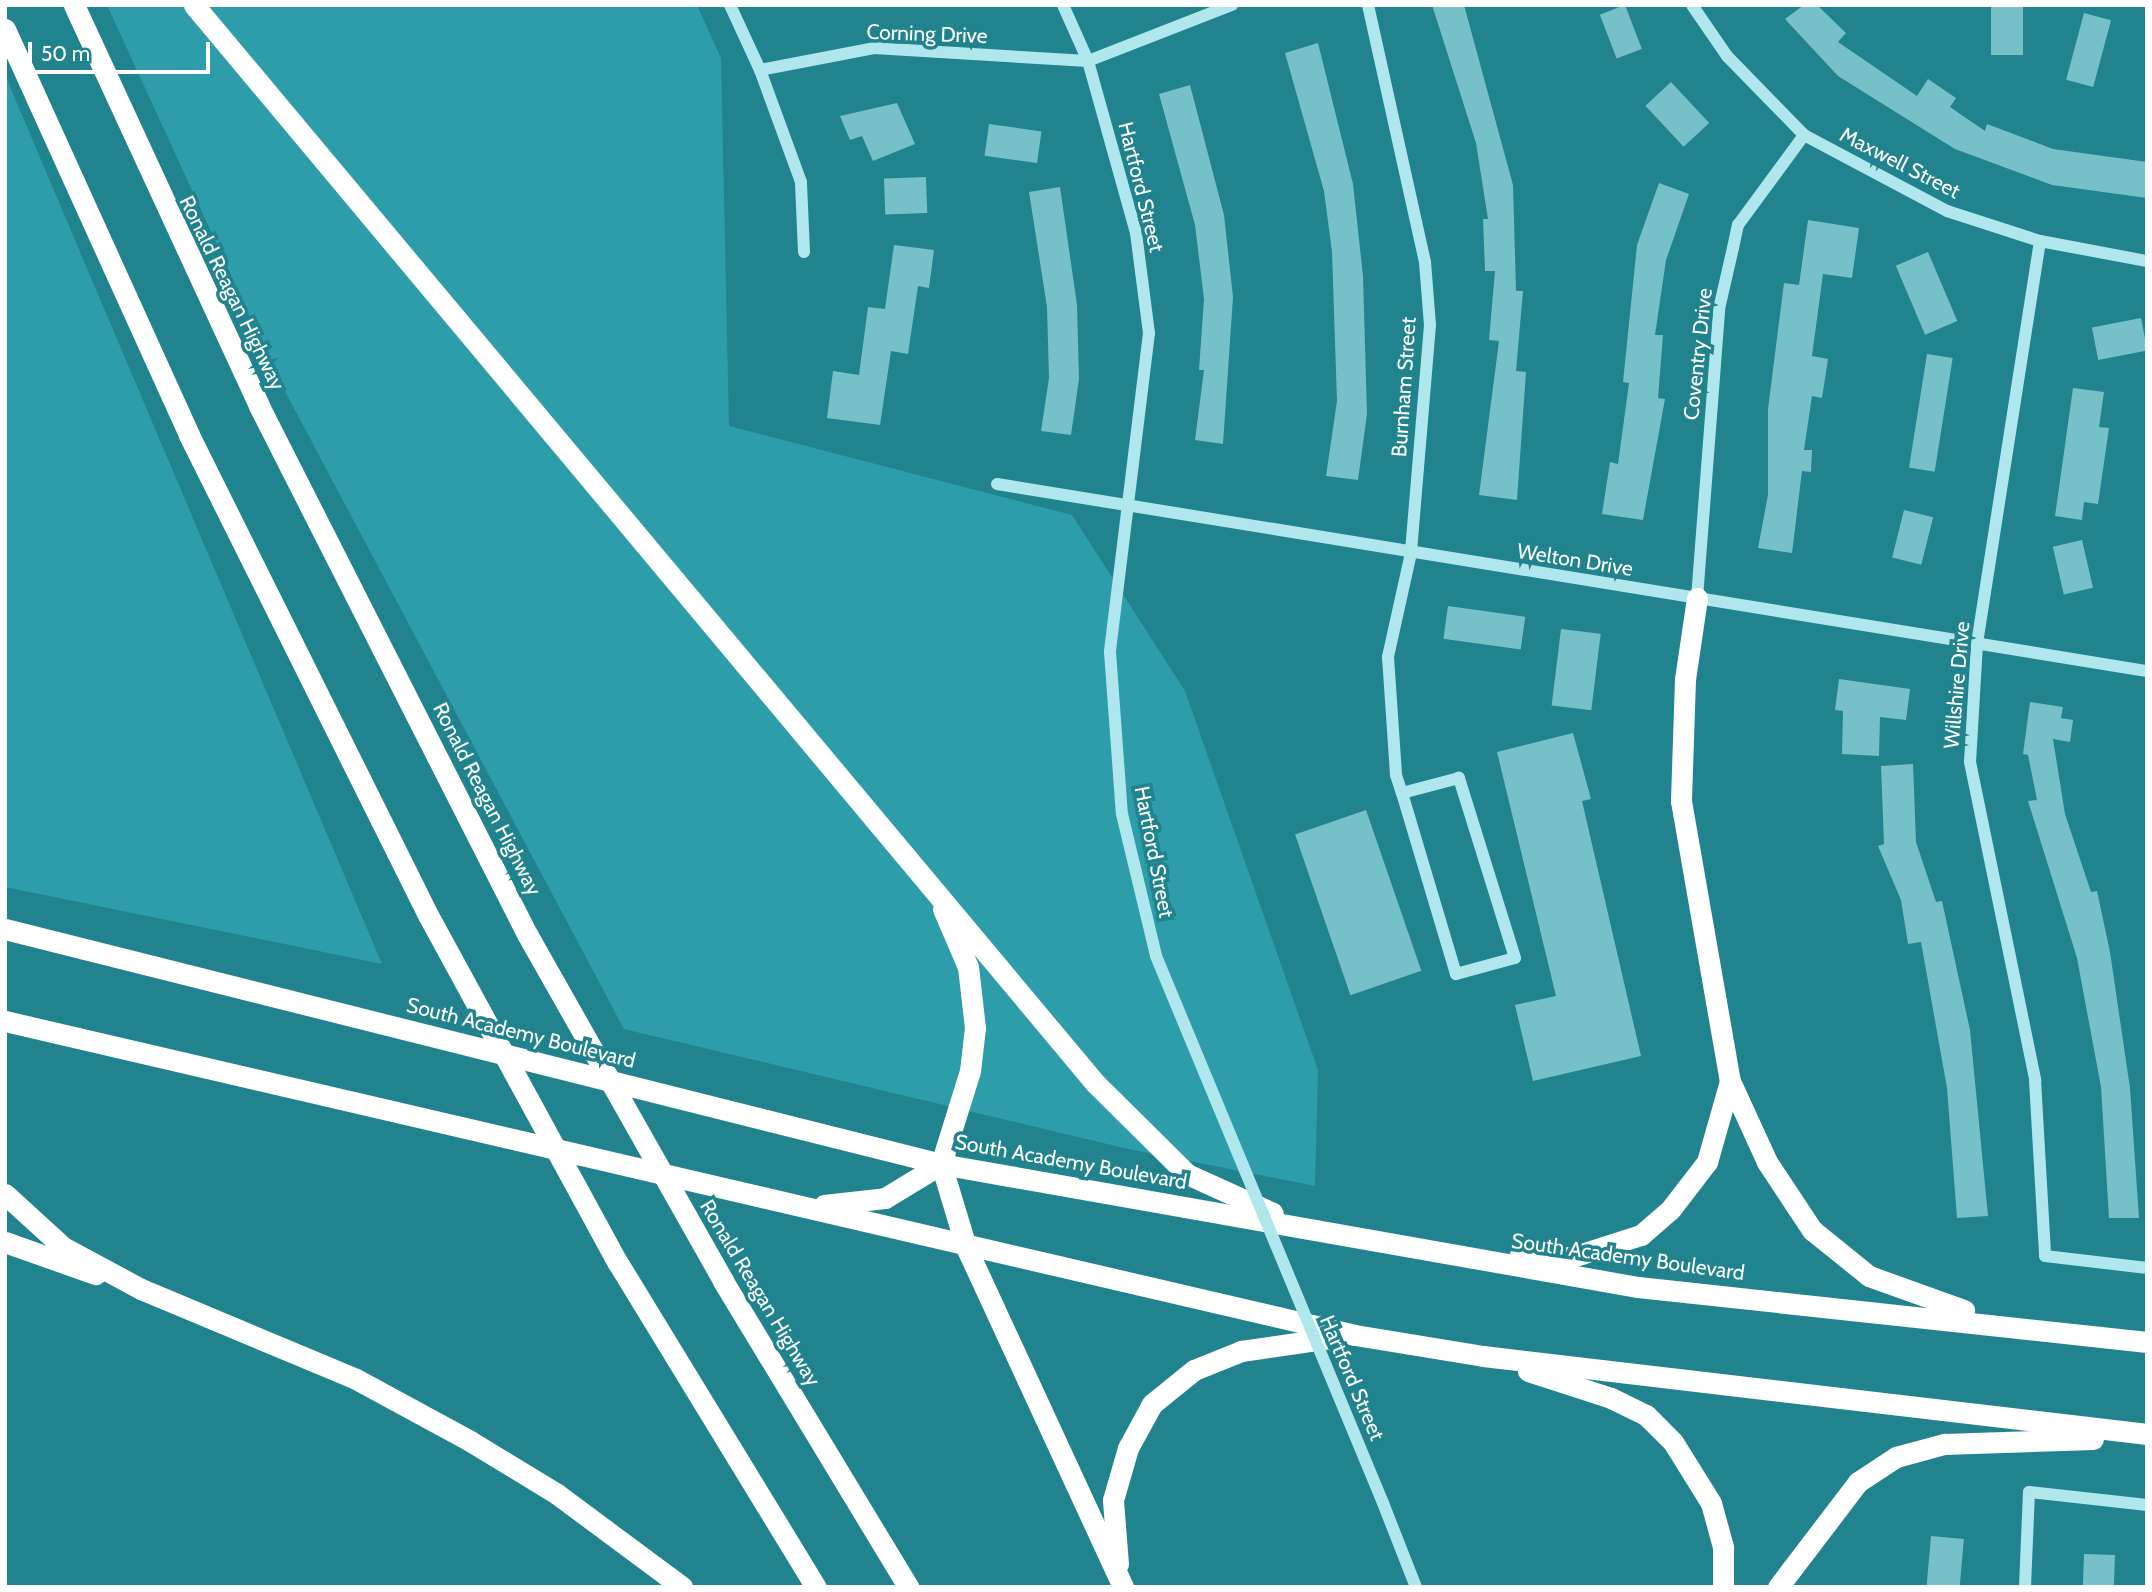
<!DOCTYPE html>
<style>
body{margin:0}
#map{position:relative;width:2152px;height:1592px;overflow:hidden;background:#20838e;font-family:Cabin,sans-serif}
div>[style]{position:absolute}
.green>*{inset:0;background:#2d9ea9}
.building>*{inset:0;background:#76c0c8;transform-origin:0 0}
.minor>*{height:12px;margin:-6px;padding:0 6px;transform-origin:6px;border-radius:6px;background:#b0e7ec}
.highway>*{height:21px;margin:-10.5px;padding:0 10.5px;transform-origin:10.5px;border-radius:10.5px;background:#fff}
.minor-bridge>*{height:12px;margin:-6px;padding:0 6px;transform-origin:6px;border-radius:6px;background:#b0e7ec}
.highway-bridge>*{height:21px;margin:-10.5px;padding:0 10.5px;transform-origin:10.5px;border-radius:10.5px;background:#fff}
span{translate:-50% -50%;white-space:nowrap;text-align:center;line-height:1.15;-webkit-text-stroke:7px #20838e;paint-order:stroke}
.street-label{font-size:21px;color:#fff}
.frame{position:absolute;inset:0;border:7px solid #fff;pointer-events:none}
.scale{position:absolute;left:28px;top:42px;width:182px;height:32px;box-sizing:border-box;border:4px solid #fff;border-top:0;padding-left:9px;font-size:21px;line-height:24px;white-space:nowrap;color:#fff;-webkit-text-stroke:5px #20838e;paint-order:stroke}
</style>
<div id="map">
<div class="green">
<i style="clip-path:polygon(107px 5px,697px 5px,721px 58px,729px 426px,1072px 515px,1185px 691px,1318px 1070px,1315px 1186px,1124px 1148px,624px 1029px,280px 382px)"></i>
<i style="clip-path:polygon(5px 75px,382px 964px,5px 887px)"></i>
</div>
<div class="building">
<i style="clip-path:polygon(1432px 5px,1464px 5px,1513px 185px,1516px 291px,1523px 291px,1516px 371px,1526px 372px,1517px 500px,1479px 495px,1499px 341px,1489px 340px,1495px 271px,1485px 271px,1483px 219px,1488px 219px,1476px 143px)"></i>
<i style="left:1625px;top:5px;width:47px;height:27px;rotate:69deg"></i>
<i style="clip-path:polygon(1804px 5px,1817px 5px,1846px 33px,1838px 42px,1917px 96px,1928px 79px,1956px 98px,1950px 107px,1985px 131px,1987px 124px,2053px 149px,2147px 162px,2147px 198px,2052px 185px,1955px 149px,1838px 76px,1785px 19px)"></i>
<i style="left:1991px;top:5px;width:32px;height:50px"></i>
<i style="left:2084px;top:13px;width:28px;height:69px;rotate:15deg"></i>
<i style="clip-path:polygon(1318px 43px,1353px 184px,1363px 276px,1367px 414px,1358px 480px,1326px 476px,1337px 401px,1332px 252px,1324px 191px,1285px 53px)"></i>
<i style="left:1671px;top:82px;width:56px;height:35px;rotate:47deg"></i>
<i style="clip-path:polygon(1190px 85px,1224px 215px,1233px 297px,1223px 444px,1195px 440px,1204px 370px,1199px 370px,1204px 299px,1195px 225px,1159px 94px)"></i>
<i style="clip-path:polygon(897px 103px,915px 144px,873px 161px,862px 136px,850px 140px,840px 116px)"></i>
<i style="left:989px;top:124px;width:53px;height:32px;rotate:8deg"></i>
<i style="left:926px;top:177px;width:36px;height:42px;rotate:88deg"></i>
<i style="clip-path:polygon(1659px 183px,1689px 194px,1666px 260px,1655px 335px,1663px 335px,1658px 398px,1665px 399px,1643px 520px,1602px 514px,1610px 462px,1618px 464px,1629px 383px,1623px 382px,1637px 245px)"></i>
<i style="clip-path:polygon(1060px 187px,1077px 305px,1079px 379px,1071px 435px,1041px 431px,1049px 378px,1047px 307px,1029px 192px)"></i>
<i style="clip-path:polygon(1808px 220px,1859px 228px,1852px 278px,1823px 274px,1812px 356px,1828px 359px,1822px 398px,1812px 396px,1804px 450px,1812px 450px,1811px 472px,1802px 471px,1792px 553px,1758px 548px,1768px 495px,1768px 409px,1784px 283px,1799px 285px)"></i>
<i style="clip-path:polygon(894px 245px,934px 250px,929px 288px,918px 286px,908px 354px,891px 351px,880px 425px,827px 418px,833px 371px,859px 375px,868px 307px,885px 309px)"></i>
<i style="left:1928px;top:252px;width:75px;height:35px;rotate:67deg"></i>
<i style="left:2141px;top:318px;width:33px;height:50px;rotate:79deg"></i>
<i style="left:1927px;top:354px;width:26px;height:115px;rotate:9deg"></i>
<i style="clip-path:polygon(2073px 388px,2104px 392px,2099px 427px,2109px 428px,2098px 504px,2084px 502px,2082px 520px,2055px 516px)"></i>
<i style="left:1904px;top:510px;width:30px;height:49px;rotate:14deg"></i>
<i style="left:2082px;top:540px;width:49px;height:30px;rotate:77deg"></i>
<i style="left:1448px;top:606px;width:78px;height:33px;rotate:8deg"></i>
<i style="left:1561px;top:629px;width:40px;height:77px;rotate:7deg"></i>
<i style="clip-path:polygon(1839px 679px,1910px 689px,1906px 720px,1880px 717px,1879px 756px,1842px 754px,1843px 711px,1835px 710px)"></i>
<i style="clip-path:polygon(2030px 702px,2063px 707px,2061px 718px,2073px 720px,2070px 742px,2053px 739px,2065px 814px,2091px 892px,2097px 891px,2110px 952px,2130px 1088px,2139px 1218px,2109px 1218px,2101px 1087px,2077px 958px,2028px 801px,2037px 800px,2028px 755px,2023px 754px)"></i>
<i style="clip-path:polygon(1573px 733px,1591px 799px,1582px 801px,1641px 1056px,1533px 1081px,1515px 1005px,1556px 996px,1497px 752px)"></i>
<i style="clip-path:polygon(1913px 764px,1916px 842px,1936px 902px,1942px 901px,1970px 1030px,1988px 1216px,1957px 1218px,1947px 1088px,1921px 942px,1908px 944px,1901px 900px,1878px 846px,1884px 844px,1881px 766px)"></i>
<i style="left:1366px;top:810px;width:170px;height:75px;rotate:71deg"></i>
<i style="left:1931px;top:1536px;width:33px;height:51px;rotate:5deg"></i>
<i style="left:2084px;top:1554px;width:31px;height:33px;rotate:2deg"></i>
</div>
<div class="minor">
<i style="left:730px;top:5px;width:72px;rotate:65.2deg"></i>
<i style="left:1063px;top:5px;width:61px;rotate:65.9deg"></i>
<i style="left:1088px;top:61px;width:179px;rotate:74.4deg"></i>
<i style="left:1136px;top:233px;width:101px;rotate:82.6deg"></i>
<i style="left:1149px;top:333px;width:321px;rotate:97deg"></i>
<i style="left:1110px;top:652px;width:162px;rotate:85.8deg"></i>
<i style="left:1122px;top:814px;width:146px;rotate:76.5deg"></i>
<i style="left:1368px;top:5px;width:263px;rotate:77.5deg"></i>
<i style="left:1425px;top:262px;width:63px;rotate:85.5deg"></i>
<i style="left:1430px;top:325px;width:229px;rotate:94.8deg"></i>
<i style="left:1411px;top:553px;width:107px;rotate:102.5deg"></i>
<i style="left:1388px;top:657px;width:118px;rotate:86.1deg"></i>
<i style="left:1396px;top:775px;width:19px;rotate:72deg"></i>
<i style="left:1402px;top:793px;width:189px;rotate:73.4deg"></i>
<i style="left:1456px;top:974px;width:61px;rotate:-15.2deg"></i>
<i style="left:1515px;top:958px;width:189px;rotate:-107.3deg"></i>
<i style="left:1459px;top:778px;width:59px;rotate:165.3deg"></i>
<i style="left:1692px;top:5px;width:62px;rotate:55.5deg"></i>
<i style="left:1727px;top:56px;width:110px;rotate:45.7deg"></i>
<i style="left:1804px;top:135px;width:162px;rotate:28deg"></i>
<i style="left:1947px;top:211px;width:98px;rotate:17.9deg"></i>
<i style="left:2040px;top:241px;width:109px;rotate:10.6deg"></i>
<i style="left:2040px;top:241px;width:408px;rotate:98.9deg"></i>
<i style="left:1977px;top:644px;width:118px;rotate:93.4deg"></i>
<i style="left:1970px;top:762px;width:325px;rotate:78.4deg"></i>
<i style="left:2035px;top:1080px;width:176px;rotate:86.7deg"></i>
<i style="left:2045px;top:1256px;width:103px;rotate:6.7deg"></i>
<i style="left:804px;top:252px;width:70px;rotate:-92.5deg"></i>
<i style="left:801px;top:182px;width:119px;rotate:-110.1deg"></i>
<i style="left:760px;top:70px;width:116px;rotate:-10.9deg"></i>
<i style="left:874px;top:48px;width:214px;rotate:3.5deg"></i>
<i style="left:1088px;top:61px;width:155px;rotate:-21.3deg"></i>
<i style="left:997px;top:484px;width:1165px;rotate:9.24deg"></i>
<i style="left:1697px;top:598px;width:290px;rotate:-85.6deg"></i>
<i style="left:1719px;top:309px;width:63px;rotate:-77.1deg"></i>
<i style="left:1733px;top:248px;width:24px;rotate:-78deg"></i>
<i style="left:1738px;top:225px;width:112px;rotate:-53.7deg"></i>
<i style="left:1383px;top:1503px;width:90px;rotate:68.6deg"></i>
<i style="left:2025px;top:1587px;width:95px;rotate:-87.6deg"></i>
<i style="left:2029px;top:1492px;width:119px;rotate:6.3deg"></i>
</div>
<div class="highway">
<i style="left:74px;top:5px;width:442px;rotate:65.2deg"></i>
<i style="left:259px;top:406px;width:592px;rotate:63.09deg"></i>
<i style="left:194px;top:5px;width:1406px;rotate:50.11deg"></i>
<i style="left:1096px;top:1084px;width:128px;rotate:44.7deg"></i>
<i style="left:1187px;top:1174px;width:94px;rotate:24.4deg"></i>
<i style="left:5px;top:29px;width:446px;rotate:65.6deg"></i>
<i style="left:189px;top:435px;width:536px;rotate:63.53deg"></i>
<i style="left:1697px;top:598px;width:82px;rotate:98.4deg"></i>
<i style="left:1685px;top:679px;width:122px;rotate:91.9deg"></i>
<i style="left:1681px;top:801px;width:284px;rotate:80.1deg"></i>
<i style="left:1730px;top:1081px;width:89px;rotate:65.4deg"></i>
<i style="left:1767px;top:1162px;width:82px;rotate:56.5deg"></i>
<i style="left:1812px;top:1230px;width:73px;rotate:38.9deg"></i>
<i style="left:1869px;top:1276px;width:101px;rotate:19.7deg"></i>
<i style="left:5px;top:929px;width:965px;rotate:14.09deg"></i>
<i style="left:941px;top:1164px;width:708px;rotate:10.01deg"></i>
<i style="left:1638px;top:1287px;width:512px;rotate:6.17deg"></i>
<i style="left:5px;top:1021px;width:1386px;rotate:13.09deg"></i>
<i style="left:1355px;top:1335px;width:130px;rotate:9.3deg"></i>
<i style="left:1483px;top:1356px;width:669px;rotate:6.7deg"></i>
<i style="left:941px;top:1164px;width:87px;rotate:73.2deg"></i>
<i style="left:966px;top:1247px;width:374px;rotate:65.2deg"></i>
<i style="left:5px;top:1194px;width:79px;rotate:42.4deg"></i>
<i style="left:63px;top:1247px;width:89px;rotate:28.3deg"></i>
<i style="left:141px;top:1289px;width:233px;rotate:22.7deg"></i>
<i style="left:356px;top:1379px;width:130px;rotate:28.5deg"></i>
<i style="left:470px;top:1441px;width:102px;rotate:31.3deg"></i>
<i style="left:557px;top:1494px;width:156px;rotate:36.6deg"></i>
<i style="left:824px;top:1205px;width:61px;rotate:-6.5deg"></i>
<i style="left:885px;top:1198px;width:66px;rotate:-31.3deg"></i>
<i style="left:941px;top:1164px;width:97px;rotate:-72.7deg"></i>
<i style="left:970px;top:1071px;width:43px;rotate:-83.4deg"></i>
<i style="left:975px;top:1028px;width:61px;rotate:-96.5deg"></i>
<i style="left:968px;top:967px;width:63px;rotate:-113.3deg"></i>
<i style="left:5px;top:1242px;width:96px;rotate:19.6deg"></i>
<i style="left:1519px;top:1257px;width:53px"></i>
<i style="left:1572px;top:1257px;width:72px;rotate:-17.7deg"></i>
<i style="left:1641px;top:1235px;width:38px;rotate:-41deg"></i>
<i style="left:1670px;top:1210px;width:61px;rotate:-52.4deg"></i>
<i style="left:1707px;top:1162px;width:84px;rotate:-74.1deg"></i>
<i style="left:618px;top:1263px;width:380px;rotate:58.6deg"></i>
<i style="left:723px;top:1281px;width:358px;rotate:58.8deg"></i>
<i style="left:1528px;top:1371px;width:87px;rotate:18deg"></i>
<i style="left:1611px;top:1398px;width:39px;rotate:26deg"></i>
<i style="left:1646px;top:1415px;width:38px;rotate:45deg"></i>
<i style="left:1673px;top:1442px;width:72px;rotate:58.1deg"></i>
<i style="left:1711px;top:1503px;width:46px;rotate:74.7deg"></i>
<i style="left:1723px;top:1547px;width:40px;rotate:90deg"></i>
<i style="left:1118px;top:1564px;width:64px;rotate:-94.5deg"></i>
<i style="left:1113px;top:1500px;width:54px;rotate:-73.9deg"></i>
<i style="left:1128px;top:1448px;width:50px;rotate:-61.4deg"></i>
<i style="left:1152px;top:1404px;width:54px;rotate:-39deg"></i>
<i style="left:1194px;top:1370px;width:51px;rotate:-22deg"></i>
<i style="left:1241px;top:1351px;width:97px;rotate:-8.3deg"></i>
<i style="left:1778px;top:1587px;width:132px;rotate:-52.7deg"></i>
<i style="left:1858px;top:1482px;width:45px;rotate:-33.3deg"></i>
<i style="left:1896px;top:1457px;width:50px;rotate:-15.2deg"></i>
<i style="left:1944px;top:1444px;width:149px;rotate:-1.9deg"></i>
</div>
<div class="minor-bridge">
<i style="left:1156px;top:956px;width:592px;rotate:67.46deg"></i>
</div>
<div class="highway-bridge">
<i style="left:428px;top:915px;width:396px;rotate:61.4deg"></i>
<i style="left:527px;top:934px;width:399px;rotate:60.5deg"></i>
</div>
<div class="street-label">
<span style="left:927px;top:34px;rotate:2deg">Corning Drive</span>
<span style="left:1900px;top:163px;rotate:27deg">Maxwell Street</span>
<span style="left:1141px;top:187px;rotate:76deg">Hartford Street</span>
<span style="left:232px;top:293px;rotate:64deg">Ronald Reagan Highway</span>
<span style="left:1698px;top:354px;rotate:-84deg">Coventry Drive</span>
<span style="left:1404px;top:387px;rotate:-86deg">Burnham Street</span>
<span style="left:1575px;top:560px;rotate:9deg">Welton Drive</span>
<span style="left:1957px;top:685px;rotate:-85deg">Willshire Drive</span>
<span style="left:487px;top:799px;rotate:63deg">Ronald Reagan Highway</span>
<span style="left:1154px;top:852px;rotate:79deg">Hartford Street</span>
<span style="left:521px;top:1033px;rotate:14deg">South Academy Boulevard</span>
<span style="left:1071px;top:1162px;rotate:10deg">South Academy Boulevard</span>
<span style="left:1628px;top:1257px;rotate:8deg">South Academy Boulevard</span>
<span style="left:760px;top:1293px;rotate:59deg">Ronald Reagan Highway</span>
<span style="left:1352px;top:1378px;rotate:67deg">Hartford Street</span>
</div>
<div class="frame"></div>
<div class="scale">50 m</div>
</div>
